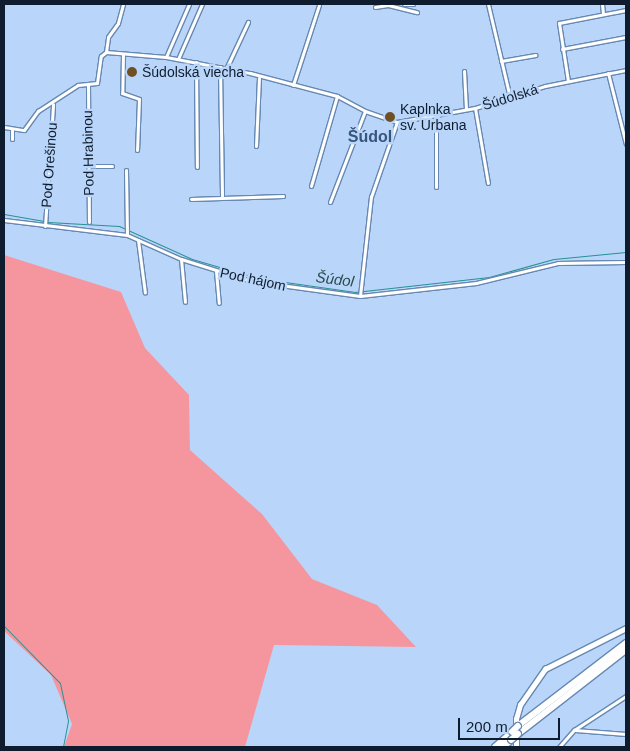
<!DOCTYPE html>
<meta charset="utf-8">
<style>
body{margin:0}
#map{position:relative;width:630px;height:751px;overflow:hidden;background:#b9d6fa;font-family:Arial,sans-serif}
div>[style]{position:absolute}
.green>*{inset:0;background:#f5969f}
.stream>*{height:1px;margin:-0.5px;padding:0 0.5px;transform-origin:0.5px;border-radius:0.5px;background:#259291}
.roads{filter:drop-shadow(1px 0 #6688b2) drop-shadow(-1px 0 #6688b2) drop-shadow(0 1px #6688b2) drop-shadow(0 -1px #6688b2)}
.street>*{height:3px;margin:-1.5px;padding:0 1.5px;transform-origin:1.5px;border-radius:1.5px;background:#fff}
.secondary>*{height:4.5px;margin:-2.25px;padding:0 2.25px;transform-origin:2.25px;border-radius:2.25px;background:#fff}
.highway>*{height:5.5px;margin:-2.75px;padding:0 2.75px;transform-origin:2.75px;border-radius:2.75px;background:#fff}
.bridges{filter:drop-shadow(1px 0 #6688b2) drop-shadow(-1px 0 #6688b2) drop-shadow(0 1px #6688b2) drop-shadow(0 -1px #6688b2)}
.highway-bridge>*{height:5.5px;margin:-2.75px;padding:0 2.75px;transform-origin:2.75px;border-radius:2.75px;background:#fff}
.dots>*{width:14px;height:14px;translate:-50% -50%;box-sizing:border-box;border:2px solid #b9d6fa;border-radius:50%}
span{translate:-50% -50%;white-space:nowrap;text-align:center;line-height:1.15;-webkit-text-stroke:5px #b9d6fa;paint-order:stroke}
.poi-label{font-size:14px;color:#0f1c2d}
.left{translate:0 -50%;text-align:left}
.street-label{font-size:14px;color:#0f1c2d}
.water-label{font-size:15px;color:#2b4b4a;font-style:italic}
.quarter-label{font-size:16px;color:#37567d;font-weight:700}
.frame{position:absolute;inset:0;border:5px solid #0f1c2d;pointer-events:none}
.scale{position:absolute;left:458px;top:718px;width:102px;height:22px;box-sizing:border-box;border:2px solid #0f1c2d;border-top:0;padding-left:6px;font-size:15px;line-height:18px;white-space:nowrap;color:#0f1c2d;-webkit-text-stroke:4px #b9d6fa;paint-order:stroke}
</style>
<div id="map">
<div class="green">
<i style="clip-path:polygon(4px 255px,121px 292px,145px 348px,189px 395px,190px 450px,262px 514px,312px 579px,377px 605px,416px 647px,274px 645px,245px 747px,64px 747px,72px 724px,51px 675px,4px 631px)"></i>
</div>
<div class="stream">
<i style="left:4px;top:214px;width:39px;rotate:10deg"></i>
<i style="left:48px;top:222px;width:71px;rotate:3.2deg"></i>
<i style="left:119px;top:226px;width:80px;rotate:24.3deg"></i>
<i style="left:192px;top:259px;width:68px;rotate:16.3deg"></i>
<i style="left:257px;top:278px;width:99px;rotate:8.1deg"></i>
<i style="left:355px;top:292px;width:135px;rotate:-6.4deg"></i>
<i style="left:489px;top:277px;width:67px;rotate:-15.5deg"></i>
<i style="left:554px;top:259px;width:72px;rotate:-5.6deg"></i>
<i style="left:4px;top:626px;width:80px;rotate:45.5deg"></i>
<i style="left:60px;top:683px;width:39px;rotate:78deg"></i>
<i style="left:68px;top:721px;width:26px;rotate:101deg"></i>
</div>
<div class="roads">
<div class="street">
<i style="left:404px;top:4px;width:9px"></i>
<i style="left:488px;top:4px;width:97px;rotate:76.8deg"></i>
<i style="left:602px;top:4px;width:10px;rotate:84deg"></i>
<i style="left:375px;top:7px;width:13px;rotate:-9deg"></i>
<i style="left:388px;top:5px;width:30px;rotate:14deg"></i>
<i style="left:562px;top:49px;width:65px;rotate:-10.6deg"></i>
<i style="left:106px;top:52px;width:60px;rotate:4.8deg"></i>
<i style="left:166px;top:57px;width:86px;rotate:10.8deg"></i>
<i style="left:250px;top:73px;width:90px;rotate:14.8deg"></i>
<i style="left:337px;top:96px;width:32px;rotate:28deg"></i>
<i style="left:365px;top:111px;width:34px;rotate:19deg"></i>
<i style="left:397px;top:122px;width:79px;rotate:-10.2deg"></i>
<i style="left:475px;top:108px;width:73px;rotate:-17.4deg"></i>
<i style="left:545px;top:86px;width:83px;rotate:-11.2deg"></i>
<i style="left:106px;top:52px;width:15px;rotate:-82deg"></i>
<i style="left:108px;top:37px;width:17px;rotate:-54deg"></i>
<i style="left:118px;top:23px;width:20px;rotate:-75deg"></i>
<i style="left:123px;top:54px;width:39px;rotate:91deg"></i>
<i style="left:122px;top:93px;width:18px;rotate:19deg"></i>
<i style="left:139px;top:99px;width:51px;rotate:92.2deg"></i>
<i style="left:166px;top:57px;width:58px;rotate:-66.5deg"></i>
<i style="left:178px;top:59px;width:60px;rotate:-66.4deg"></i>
<i style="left:501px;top:61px;width:35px;rotate:-10deg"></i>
<i style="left:196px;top:62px;width:105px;rotate:89.5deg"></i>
<i style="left:220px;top:67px;width:131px;rotate:89.1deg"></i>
<i style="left:222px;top:198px;width:61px;rotate:-1.9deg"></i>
<i style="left:226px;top:69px;width:52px;rotate:-64.9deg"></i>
<i style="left:464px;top:71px;width:38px;rotate:87deg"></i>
<i style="left:608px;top:73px;width:73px;rotate:75.8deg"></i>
<i style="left:568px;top:81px;width:59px;rotate:-98.8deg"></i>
<i style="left:559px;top:23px;width:68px;rotate:-11deg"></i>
<i style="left:88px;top:84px;width:138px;rotate:89.6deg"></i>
<i style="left:293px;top:85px;width:84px;rotate:-72deg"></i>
<i style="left:475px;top:108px;width:76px;rotate:80.2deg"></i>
<i style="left:4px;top:127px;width:20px;rotate:9deg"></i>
<i style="left:24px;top:130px;width:24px;rotate:-54deg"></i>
<i style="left:38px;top:111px;width:48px;rotate:-33deg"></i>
<i style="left:78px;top:85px;width:19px;rotate:-6deg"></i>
<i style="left:97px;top:83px;width:27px;rotate:-82deg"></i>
<i style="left:101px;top:56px;width:6px;rotate:-39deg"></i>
<i style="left:12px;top:139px;width:9px;rotate:-90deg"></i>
<i style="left:256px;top:146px;width:68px;rotate:-87.5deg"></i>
<i style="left:89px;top:166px;width:23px"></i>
<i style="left:126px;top:170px;width:64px;rotate:89.1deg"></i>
<i style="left:311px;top:186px;width:94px;rotate:-73.9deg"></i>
<i style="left:436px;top:187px;width:73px;rotate:-90deg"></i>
<i style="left:191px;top:199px;width:31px;rotate:-2deg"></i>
<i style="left:330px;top:202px;width:97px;rotate:-69deg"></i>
<i style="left:4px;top:220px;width:124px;rotate:7deg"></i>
<i style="left:127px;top:235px;width:59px;rotate:24deg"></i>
<i style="left:181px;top:259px;width:73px;rotate:17.4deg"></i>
<i style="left:251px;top:281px;width:110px;rotate:7.8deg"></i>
<i style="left:360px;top:296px;width:117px;rotate:-6.4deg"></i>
<i style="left:476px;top:283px;width:84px;rotate:-13.7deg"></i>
<i style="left:558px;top:263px;width:68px;rotate:-0.8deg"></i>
<i style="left:45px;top:226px;width:122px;rotate:-86.2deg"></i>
<i style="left:138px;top:240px;width:53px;rotate:82.5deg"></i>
<i style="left:181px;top:259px;width:43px;rotate:84.7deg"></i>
<i style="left:216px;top:271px;width:32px;rotate:85deg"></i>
<i style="left:360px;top:296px;width:100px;rotate:-83.7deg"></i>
<i style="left:371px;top:197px;width:79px;rotate:-70.9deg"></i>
<i style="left:575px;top:730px;width:51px;rotate:4.5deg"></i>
<i style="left:559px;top:747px;width:23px;rotate:-49deg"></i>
<i style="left:574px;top:730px;width:62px;rotate:-33.2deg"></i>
</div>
<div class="secondary">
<i style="left:516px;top:747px;width:28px;rotate:-90deg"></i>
<i style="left:516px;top:719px;width:15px;rotate:-74deg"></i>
<i style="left:520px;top:705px;width:44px;rotate:-55.2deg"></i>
<i style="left:545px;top:669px;width:91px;rotate:-26.8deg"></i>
</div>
<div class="highway">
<i style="left:518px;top:726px;width:136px;rotate:-37.5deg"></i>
<i style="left:518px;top:734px;width:137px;rotate:-37.9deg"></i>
<i style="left:495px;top:747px;width:23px;rotate:-41deg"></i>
<i style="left:503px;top:747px;width:11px;rotate:-41deg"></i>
</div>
</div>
<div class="bridges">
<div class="highway-bridge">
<i style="left:512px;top:732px;width:8px;rotate:-45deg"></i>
<i style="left:511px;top:740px;width:9px;rotate:-41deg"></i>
</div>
</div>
<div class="dots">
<i style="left:132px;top:72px;background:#6f5025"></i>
<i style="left:390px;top:117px;background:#6f5025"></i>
</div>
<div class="poi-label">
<span class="left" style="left:142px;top:72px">Šúdolská viecha</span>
<span class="left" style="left:400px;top:117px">Kaplnka<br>sv. Urbana</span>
</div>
<div class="street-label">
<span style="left:510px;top:97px;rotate:-17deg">Šúdolská</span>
<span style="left:88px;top:153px;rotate:-91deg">Pod Hrabinou</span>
<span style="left:49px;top:165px;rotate:-86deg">Pod Orešinou</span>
<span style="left:253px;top:279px;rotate:12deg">Pod hájom</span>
</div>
<div class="water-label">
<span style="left:335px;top:279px;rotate:7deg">Šúdol</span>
</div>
<div class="quarter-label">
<span style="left:370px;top:137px">Šúdol</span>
</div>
<div class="frame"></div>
<div class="scale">200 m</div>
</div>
